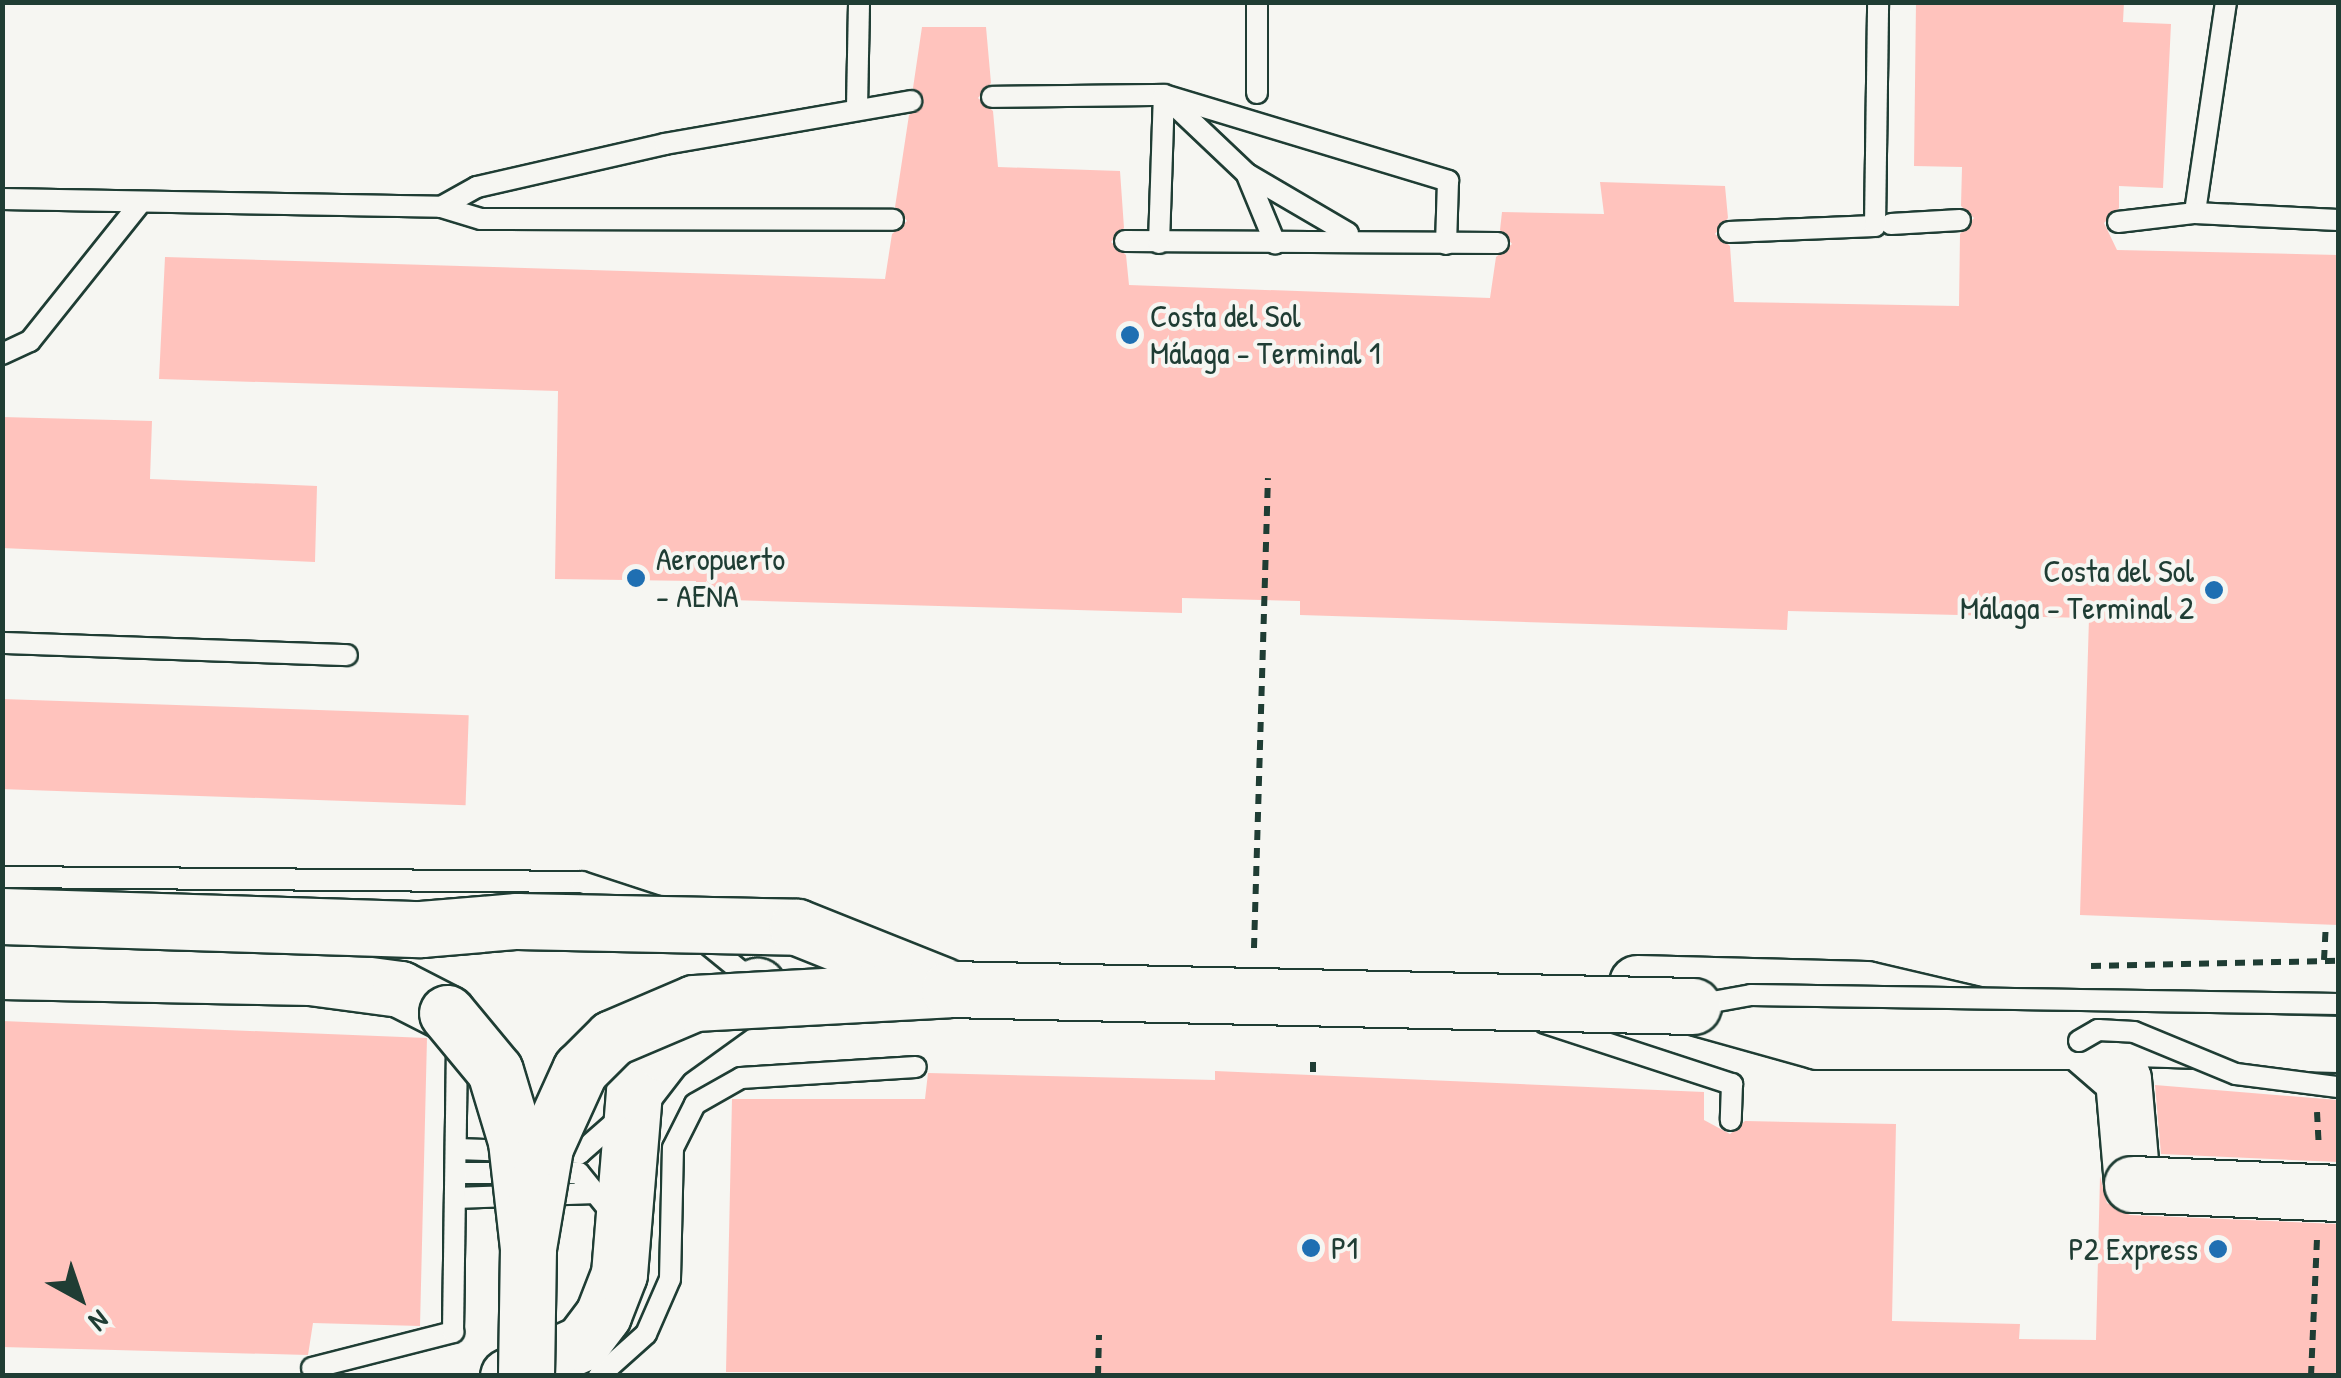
<!DOCTYPE html>
<meta charset="utf-8">
<style>
body{margin:0}
#map{position:relative;width:2341px;height:1378px;overflow:hidden;background:#f6f6f2;font-family:"Patrick Hand",sans-serif}
div>[style]{position:absolute}
.building>*{inset:0;background:#ffc3bd;transform-origin:0 0}
.path>*{height:6px;margin-top:-3px;transform-origin:0;background:repeating-linear-gradient(90deg,#1f3d34 0 10px,transparent 0 18px)}
.roads{filter:drop-shadow(2px 0 #1f3d34) drop-shadow(-2px 0 #1f3d34) drop-shadow(0 2px #1f3d34) drop-shadow(0 -2px #1f3d34)}
.lane>*{height:20px;margin:-10px;padding:0 10px;transform-origin:10px;border-radius:10px;background:#f6f6f2}
.secondary>*{height:55px;margin:-27.5px;padding:0 27.5px;transform-origin:27.5px;border-radius:27.5px;background:#f6f6f2}
.bridges{filter:drop-shadow(2px 0 #1f3d34) drop-shadow(-2px 0 #1f3d34) drop-shadow(0 2px #1f3d34) drop-shadow(0 -2px #1f3d34)}
.lane-bridge>*{height:20px;margin:-10px;padding:0 10px;transform-origin:10px;border-radius:10px;background:#f6f6f2}
.secondary-bridge>*{height:55px;margin:-27.5px;padding:0 27.5px;transform-origin:27.5px;border-radius:27.5px;background:#f6f6f2}
.dots>*{width:28px;height:28px;translate:-50% -50%;box-sizing:border-box;border:5px solid #f6f6f2;border-radius:50%}
span{translate:-50% -50%;white-space:nowrap;text-align:center;line-height:1.15;-webkit-text-stroke:8px #f6f6f2;paint-order:stroke}
.poi-label{font-size:32px;color:#1f3d34}
.left{translate:0 -50%;text-align:left}
.right{translate:-100% -50%;text-align:right}
.frame{position:absolute;inset:0;border:5px solid #1f3d34;pointer-events:none}
.north{position:absolute;left:30px;top:1248px;width:100px;height:100px;-webkit-text-stroke:8px #f6f6f2;paint-order:stroke;rotate:140deg;font-size:28px;font-weight:700;line-height:40px;text-align:center;color:#1f3d34}
.north::after{content:'';display:block;margin:auto;width:35px;height:45px;background:#1f3d34;clip-path:polygon(50% 0,100% 100%,50% 72%,0 100%)}
</style>
<div id="map">
<div class="building">
<i style="clip-path:polygon(1916px 2px,2124px 2px,2123px 22px,2171px 24px,2163px 188px,2119px 186px,2119px 208px,2104px 223px,2117px 250px,2338px 255px,2338px 925px,2080px 915px,2089px 618px,1788px 611px,1787px 630px,1300px 615px,1300px 601px,1182px 598px,1182px 613px,696px 599px,696px 581px,555px 579px,558px 391px,159px 379px,165px 257px,885px 279px,892px 234px,907px 221px,895px 207px,909px 115px,924px 105px,913px 88px,922px 27px,986px 27px,991px 83px,978px 98px,993px 111px,998px 167px,1120px 171px,1124px 228px,1111px 242px,1126px 255px,1129px 285px,1490px 298px,1496px 257px,1512px 244px,1500px 230px,1502px 212px,1604px 214px,1600px 182px,1725px 186px,1728px 218px,1715px 234px,1730px 246px,1734px 302px,1959px 306px,1960px 234px,1974px 218px,1961px 206px,1962px 167px,1914px 166px)"></i>
<i style="clip-path:polygon(2px 417px,152px 421px,150px 479px,317px 486px,315px 562px,2px 548px)"></i>
<i style="left:2px;top:699px;width:467px;height:90px;rotate:2deg"></i>
<i style="clip-path:polygon(2px 1021px,427px 1038px,420px 1326px,313px 1323px,308px 1355px,2px 1347px)"></i>
<i style="clip-path:polygon(1215px 1071px,1704px 1092px,1704px 1120px,1730px 1134px,1745px 1121px,1896px 1124px,1892px 1321px,2020px 1324px,2019px 1339px,2096px 1340px,2100px 1176px,2107px 1203px,2130px 1215px,2338px 1224px,2338px 1376px,726px 1372px,732px 1099px,925px 1099px,928px 1073px,1215px 1080px)"></i>
<i style="clip-path:polygon(2155px 1085px,2338px 1100px,2338px 1162px,2161px 1154px)"></i>
</div>
<div class="path">
<i style="left:1254px;top:948px;width:470px;rotate:-88.3deg"></i>
<i style="left:2324px;top:960px;width:35px;rotate:-87deg"></i>
<i style="left:2091px;top:966px;width:247px;rotate:-1.2deg"></i>
<i style="left:1313px;top:1072px;width:12px;rotate:-90deg"></i>
<i style="left:2317px;top:1112px;width:33px;rotate:87deg"></i>
<i style="left:1098px;top:1376px;width:41px;rotate:-88.6deg"></i>
<i style="left:2311px;top:1376px;width:139px;rotate:-87.5deg"></i>
</div>
<div class="roads">
<div class="lane">
<i style="left:1257px;top:2px;width:91px;rotate:90deg"></i>
<i style="left:2226px;top:2px;width:213px;rotate:98.4deg"></i>
<i style="left:2195px;top:213px;width:143px;rotate:2.8deg"></i>
<i style="left:992px;top:97px;width:172px;rotate:-0.7deg"></i>
<i style="left:1164px;top:95px;width:297px;rotate:16.8deg"></i>
<i style="left:1448px;top:181px;width:63px;rotate:91.8deg"></i>
<i style="left:1169px;top:100px;width:108px;rotate:43.5deg"></i>
<i style="left:1247px;top:174px;width:117px;rotate:30.3deg"></i>
<i style="left:857px;top:108px;width:106px;rotate:-88.9deg"></i>
<i style="left:1247px;top:175px;width:74px;rotate:67.6deg"></i>
<i style="left:2px;top:199px;width:439px;rotate:1deg"></i>
<i style="left:441px;top:207px;width:42px;rotate:16.7deg"></i>
<i style="left:481px;top:219px;width:412px;rotate:0.1deg"></i>
<i style="left:441px;top:207px;width:41px;rotate:-29.1deg"></i>
<i style="left:477px;top:187px;width:193px;rotate:-12.9deg"></i>
<i style="left:665px;top:144px;width:250px;rotate:-9.9deg"></i>
<i style="left:2118px;top:222px;width:78px;rotate:-6.7deg"></i>
<i style="left:1891px;top:224px;width:69px;rotate:-3.3deg"></i>
<i style="left:1729px;top:232px;width:146px;rotate:-2.4deg"></i>
<i style="left:1875px;top:226px;width:224px;rotate:-89.2deg"></i>
<i style="left:1125px;top:241px;width:373px;rotate:0.3deg"></i>
<i style="left:1159px;top:243px;width:148px;rotate:-88.1deg"></i>
<i style="left:2px;top:354px;width:31px;rotate:-25deg"></i>
<i style="left:30px;top:341px;width:178px;rotate:-51.4deg"></i>
<i style="left:2px;top:643px;width:345px;rotate:2deg"></i>
<i style="left:2px;top:877px;width:580px;rotate:0.49deg"></i>
<i style="left:582px;top:882px;width:86px;rotate:18.2deg"></i>
<i style="left:699px;top:937px;width:71px;rotate:39.3deg"></i>
<i style="left:1545px;top:1023px;width:197px;rotate:18.1deg"></i>
<i style="left:1732px;top:1084px;width:36px;rotate:92deg"></i>
<i style="left:456px;top:1149px;width:59px;rotate:1.9deg"></i>
<i style="left:549px;top:1152px;width:31px;rotate:2deg"></i>
<i style="left:580px;top:1153px;width:55px;rotate:-41.3deg"></i>
<i style="left:456px;top:1173px;width:123px"></i>
<i style="left:579px;top:1173px;width:55px;rotate:50.9deg"></i>
<i style="left:455px;top:1198px;width:141px;rotate:-2deg"></i>
<i style="left:312px;top:1368px;width:146px;rotate:-14.3deg"></i>
<i style="left:453px;top:1332px;width:287px;rotate:-89.2deg"></i>
<i style="left:599px;top:1376px;width:63px;rotate:-41.8deg"></i>
<i style="left:646px;top:1334px;width:60px;rotate:-66.4deg"></i>
<i style="left:670px;top:1279px;width:131px;rotate:-88.7deg"></i>
<i style="left:673px;top:1148px;width:49px;rotate:-63.4deg"></i>
<i style="left:695px;top:1104px;width:53px;rotate:-29.5deg"></i>
<i style="left:741px;top:1078px;width:175px;rotate:-3.6deg"></i>
</div>
<div class="secondary">
<i style="left:2px;top:971px;width:308px;rotate:1.1deg"></i>
<i style="left:310px;top:977px;width:91px;rotate:7.6deg"></i>
<i style="left:400px;top:989px;width:53px;rotate:27.1deg"></i>
<i style="left:1637px;top:983px;width:229px;rotate:1.5deg"></i>
<i style="left:1866px;top:989px;width:206px;rotate:13.2deg"></i>
<i style="left:2067px;top:1036px;width:271px;rotate:1.7deg"></i>
<i style="left:1693px;top:1006px;width:130px;rotate:15.6deg"></i>
<i style="left:1818px;top:1041px;width:261px"></i>
<i style="left:2079px;top:1041px;width:58px;rotate:40.8deg"></i>
<i style="left:2123px;top:1079px;width:105px;rotate:85.1deg"></i>
<i style="left:508px;top:1376px;width:81px;rotate:-24deg"></i>
<i style="left:582px;top:1343px;width:35px;rotate:-53deg"></i>
<i style="left:603px;top:1315px;width:44px;rotate:-68.7deg"></i>
<i style="left:619px;top:1274px;width:183px;rotate:-85.3deg"></i>
<i style="left:634px;top:1092px;width:49px;rotate:-52.4deg"></i>
<i style="left:664px;top:1053px;width:115px;rotate:-35.8deg"></i>
</div>
</div>
<div class="bridges">
<div class="lane-bridge">
<i style="left:1696px;top:1005px;width:56px;rotate:-10.3deg"></i>
<i style="left:1751px;top:995px;width:587px;rotate:0.88deg"></i>
<i style="left:2079px;top:1041px;width:22px;rotate:-30deg"></i>
<i style="left:2098px;top:1030px;width:36px;rotate:3deg"></i>
<i style="left:2134px;top:1032px;width:110px;rotate:22.4deg"></i>
<i style="left:2236px;top:1074px;width:103px;rotate:7.3deg"></i>
</div>
<div class="secondary-bridge">
<i style="left:2px;top:916px;width:419px;rotate:1.8deg"></i>
<i style="left:421px;top:929px;width:96px;rotate:-4.8deg"></i>
<i style="left:517px;top:921px;width:280px;rotate:1.2deg"></i>
<i style="left:797px;top:927px;width:156px;rotate:21.8deg"></i>
<i style="left:447px;top:1013px;width:75px;rotate:50.4deg"></i>
<i style="left:495px;top:1071px;width:73px;rotate:73.3deg"></i>
<i style="left:516px;top:1141px;width:108px;rotate:83.6deg"></i>
<i style="left:528px;top:1248px;width:128px;rotate:90.9deg"></i>
<i style="left:2132px;top:1184px;width:206px;rotate:2.5deg"></i>
<i style="left:528px;top:1248px;width:102px;rotate:-80.4deg"></i>
<i style="left:545px;top:1147px;width:85px;rotate:-65.6deg"></i>
<i style="left:580px;top:1070px;width:45px;rotate:-45deg"></i>
<i style="left:612px;top:1038px;width:89px;rotate:-23.1deg"></i>
<i style="left:694px;top:1003px;width:255px;rotate:-3.1deg"></i>
<i style="left:949px;top:989px;width:744px;rotate:1.31deg"></i>
</div>
</div>
<div class="dots">
<i style="left:1130px;top:335px;background:#1f6fb2"></i>
<i style="left:636px;top:578px;background:#1f6fb2"></i>
<i style="left:2214px;top:590px;background:#1f6fb2"></i>
<i style="left:1311px;top:1248px;background:#1f6fb2"></i>
<i style="left:2218px;top:1249px;background:#1f6fb2"></i>
</div>
<div class="poi-label">
<span class="left" style="left:1150px;top:335px">Costa del Sol<br>Málaga - Terminal 1</span>
<span class="left" style="left:656px;top:578px">Aeropuerto<br>- AENA</span>
<span class="right" style="left:2194px;top:590px">Costa del Sol<br>Málaga - Terminal 2</span>
<span class="left" style="left:1331px;top:1248px">P1</span>
<span class="right" style="left:2198px;top:1249px">P2 Express</span>
</div>
<div class="frame"></div>
<div class="north">N</div>
</div>
